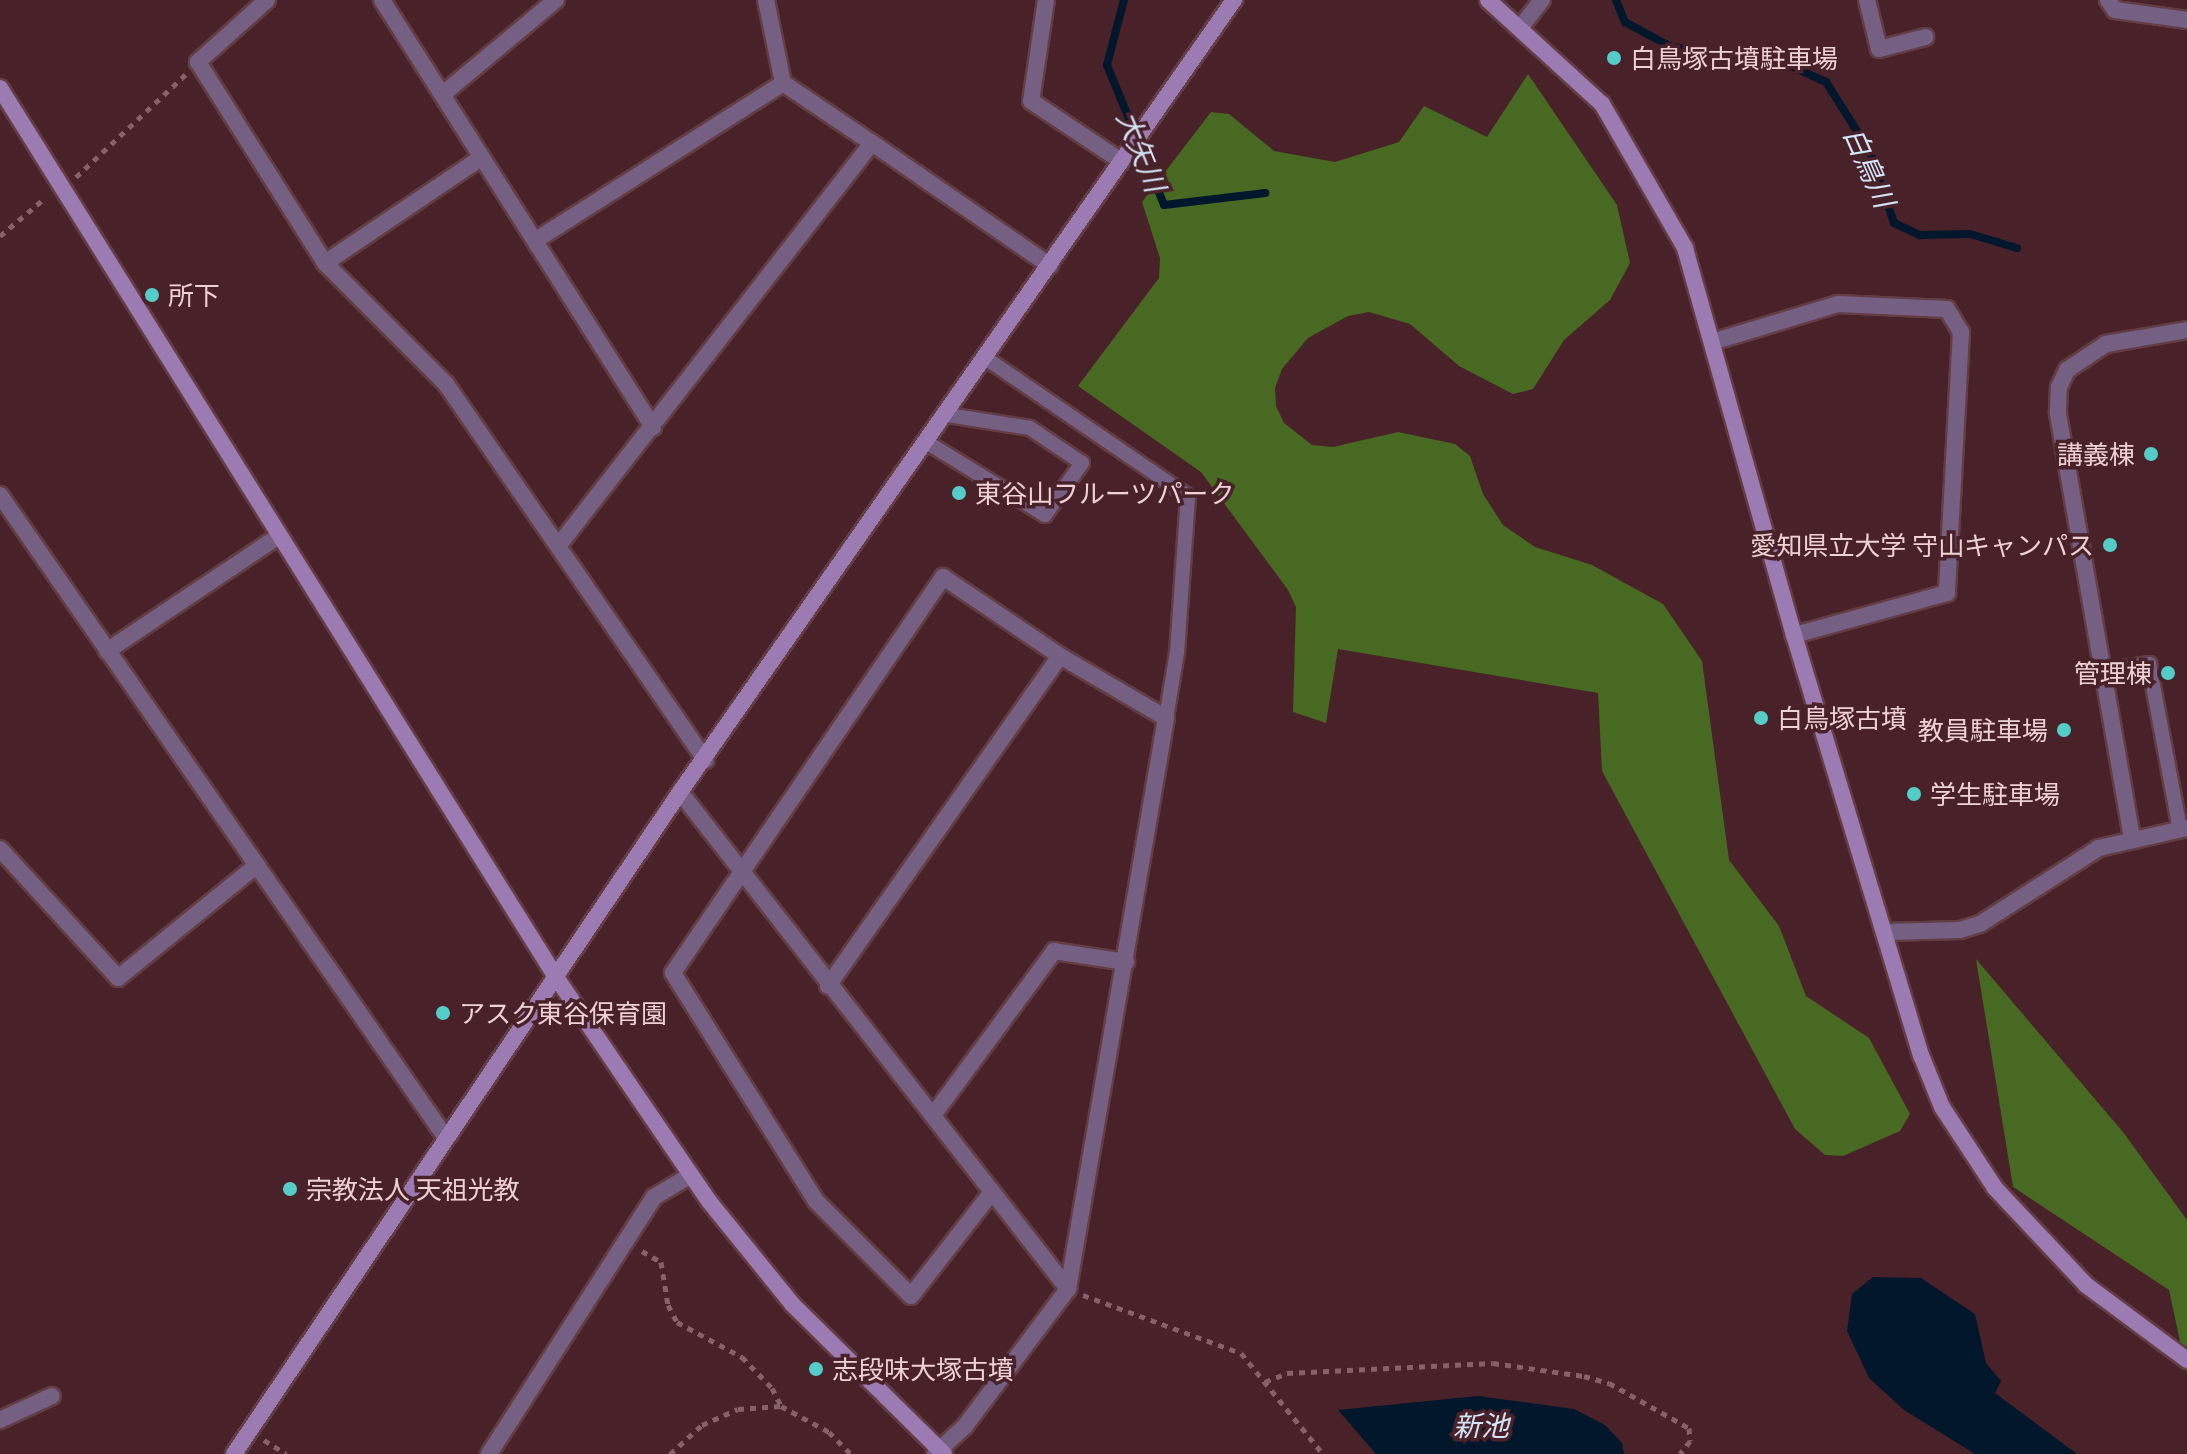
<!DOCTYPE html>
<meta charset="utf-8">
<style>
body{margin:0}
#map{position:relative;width:2187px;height:1454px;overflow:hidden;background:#492128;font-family:"Exo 2","Noto Sans JP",sans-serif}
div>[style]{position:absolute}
.forest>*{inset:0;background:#476922}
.water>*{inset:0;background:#02162c}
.stream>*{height:8px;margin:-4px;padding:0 4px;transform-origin:4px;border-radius:4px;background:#02162c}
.path>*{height:5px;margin-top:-2.5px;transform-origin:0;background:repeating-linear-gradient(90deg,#866268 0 6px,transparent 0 12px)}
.roads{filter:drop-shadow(2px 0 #633d44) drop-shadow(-2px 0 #633d44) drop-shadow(0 2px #633d44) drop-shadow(0 -2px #633d44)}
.lane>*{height:14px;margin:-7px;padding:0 7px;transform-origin:7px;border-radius:7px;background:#756084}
.street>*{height:16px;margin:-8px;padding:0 8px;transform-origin:8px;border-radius:8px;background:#756084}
.secondary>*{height:16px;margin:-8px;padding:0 8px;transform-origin:8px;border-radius:8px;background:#9c7bb3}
.dots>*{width:22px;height:22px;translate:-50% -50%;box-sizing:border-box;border:4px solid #492128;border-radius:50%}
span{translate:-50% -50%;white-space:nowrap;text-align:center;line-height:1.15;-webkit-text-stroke:7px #492128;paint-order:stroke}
.poi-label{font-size:26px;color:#edd1d4}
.left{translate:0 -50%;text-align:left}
.right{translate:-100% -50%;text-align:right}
.water-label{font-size:28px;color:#d2e4f7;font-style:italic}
</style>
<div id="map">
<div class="forest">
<i style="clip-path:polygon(1528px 74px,1617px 205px,1630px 263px,1610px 300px,1564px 340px,1533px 389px,1513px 394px,1459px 366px,1410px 324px,1369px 312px,1348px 316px,1308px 338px,1282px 369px,1275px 388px,1276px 406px,1284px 423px,1312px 445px,1333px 447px,1398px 432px,1455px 444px,1470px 456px,1483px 494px,1503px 525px,1535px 547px,1592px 565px,1663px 604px,1702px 661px,1729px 860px,1779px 926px,1806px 996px,1869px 1038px,1910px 1114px,1900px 1131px,1843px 1156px,1825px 1155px,1795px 1129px,1602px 771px,1598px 693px,1338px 649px,1326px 723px,1293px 712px,1296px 607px,1288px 590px,1201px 472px,1078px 386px,1159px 278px,1160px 258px,1142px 202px,1211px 112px,1229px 114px,1274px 151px,1335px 162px,1399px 142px,1424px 106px,1487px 137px)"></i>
<i style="clip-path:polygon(1976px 959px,2123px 1132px,2187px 1220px,2187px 1374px,2169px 1290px,2013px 1187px)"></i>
</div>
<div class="water">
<i style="clip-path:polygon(1873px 1277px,1921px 1278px,1975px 1314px,1986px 1363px,2001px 1381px,1995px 1393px,2077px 1454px,1975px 1454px,1904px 1410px,1869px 1378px,1847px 1331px,1852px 1294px)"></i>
<i style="clip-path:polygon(1478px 1396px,1574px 1409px,1605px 1425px,1622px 1443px,1624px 1454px,1376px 1454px,1338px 1410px)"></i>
</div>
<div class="stream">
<i style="left:1124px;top:0;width:67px;rotate:104.7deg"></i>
<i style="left:1107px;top:65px;width:151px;rotate:67.8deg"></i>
<i style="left:1164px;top:205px;width:102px;rotate:-6.8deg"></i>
<i style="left:1616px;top:0;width:24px;rotate:68deg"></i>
<i style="left:1625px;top:22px;width:52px;rotate:28.5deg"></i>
<i style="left:1671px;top:47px;width:108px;rotate:6.9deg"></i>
<i style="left:1778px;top:60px;width:53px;rotate:24.6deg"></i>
<i style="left:1826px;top:82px;width:83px;rotate:57.8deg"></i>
<i style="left:1870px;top:152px;width:75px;rotate:71.3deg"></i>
<i style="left:1894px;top:223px;width:29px;rotate:25deg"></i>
<i style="left:1920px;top:235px;width:50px;rotate:-1.1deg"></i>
<i style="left:1970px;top:234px;width:49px;rotate:16.6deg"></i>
</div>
<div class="path">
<i style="left:76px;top:177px;width:151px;rotate:-43.1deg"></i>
<i style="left:0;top:236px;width:59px;rotate:-40.2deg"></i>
<i style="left:642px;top:1251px;width:22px;rotate:30deg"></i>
<i style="left:661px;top:1262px;width:44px;rotate:80.8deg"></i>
<i style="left:668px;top:1305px;width:19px;rotate:62deg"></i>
<i style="left:677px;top:1322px;width:74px;rotate:28.3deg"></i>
<i style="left:742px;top:1357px;width:43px;rotate:45.9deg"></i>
<i style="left:772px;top:1388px;width:20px;rotate:63deg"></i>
<i style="left:1083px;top:1295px;width:168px;rotate:20.2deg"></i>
<i style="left:1241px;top:1353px;width:130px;rotate:50.9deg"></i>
<i style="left:1265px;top:1382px;width:24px;rotate:-22deg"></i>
<i style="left:1287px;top:1373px;width:206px;rotate:-2.8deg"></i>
<i style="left:1493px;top:1363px;width:92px;rotate:8.1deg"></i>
<i style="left:1584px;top:1376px;width:26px;rotate:16deg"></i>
<i style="left:1609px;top:1383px;width:92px;rotate:29.4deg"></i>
<i style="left:1689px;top:1428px;width:13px;rotate:86deg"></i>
<i style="left:1690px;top:1441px;width:16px;rotate:128deg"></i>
<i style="left:264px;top:1440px;width:26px;rotate:32deg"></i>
<i style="left:670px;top:1454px;width:43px;rotate:-42.2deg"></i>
<i style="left:702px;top:1425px;width:39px;rotate:-24deg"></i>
<i style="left:738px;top:1409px;width:43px;rotate:-4deg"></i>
<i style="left:781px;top:1406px;width:55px;rotate:28.4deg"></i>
<i style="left:829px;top:1432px;width:31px;rotate:45deg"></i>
</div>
<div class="roads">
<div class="lane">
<i style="left:987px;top:359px;width:243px;rotate:34.3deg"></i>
<i style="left:1188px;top:496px;width:156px;rotate:94deg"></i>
<i style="left:1177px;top:652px;width:67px;rotate:99.5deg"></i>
<i style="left:928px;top:443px;width:137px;rotate:31.6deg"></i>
<i style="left:1045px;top:515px;width:64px;rotate:-54.6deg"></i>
<i style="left:1082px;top:463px;width:63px;rotate:-146.1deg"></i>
<i style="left:1030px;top:428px;width:83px;rotate:-171deg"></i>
<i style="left:2102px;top:671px;width:48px;rotate:-8.5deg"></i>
<i style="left:2149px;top:664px;width:168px;rotate:79.4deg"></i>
</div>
<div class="street">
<i style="left:267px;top:0;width:93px;rotate:138.1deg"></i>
<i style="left:198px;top:62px;width:238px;rotate:57.7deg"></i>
<i style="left:325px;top:263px;width:171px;rotate:45deg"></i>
<i style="left:446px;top:384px;width:457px;rotate:55.4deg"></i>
<i style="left:382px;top:0;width:506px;rotate:57.6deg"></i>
<i style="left:766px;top:0;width:85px;rotate:78.4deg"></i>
<i style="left:783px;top:83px;width:107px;rotate:34deg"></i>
<i style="left:1046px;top:0;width:102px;rotate:98.4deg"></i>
<i style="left:1031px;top:101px;width:108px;rotate:33.7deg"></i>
<i style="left:1867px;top:0;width:50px;rotate:76.2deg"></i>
<i style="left:1879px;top:49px;width:48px;rotate:-14.6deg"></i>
<i style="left:2108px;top:0;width:12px;rotate:55deg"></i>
<i style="left:2115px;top:10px;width:73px;rotate:7.9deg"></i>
<i style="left:1520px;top:28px;width:36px;rotate:-52deg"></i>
<i style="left:443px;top:94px;width:147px;rotate:-39.8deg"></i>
<i style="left:536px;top:240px;width:293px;rotate:-32.4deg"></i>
<i style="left:325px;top:263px;width:189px;rotate:-34deg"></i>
<i style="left:1712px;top:342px;width:132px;rotate:-16.8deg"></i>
<i style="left:1838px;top:304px;width:109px;rotate:2.6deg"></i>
<i style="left:1947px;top:309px;width:27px;rotate:59deg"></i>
<i style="left:1961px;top:332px;width:261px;rotate:93.1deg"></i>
<i style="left:1947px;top:593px;width:159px;rotate:164.6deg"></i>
<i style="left:0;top:495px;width:783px;rotate:55.25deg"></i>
<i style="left:559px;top:545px;width:509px;rotate:-52.1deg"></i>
<i style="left:872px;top:143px;width:216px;rotate:34.6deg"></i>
<i style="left:107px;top:651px;width:207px;rotate:-33.8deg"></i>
<i style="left:680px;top:792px;width:631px;rotate:52.02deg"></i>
<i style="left:2132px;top:838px;width:432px;rotate:-99.9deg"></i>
<i style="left:2058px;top:412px;width:25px;rotate:-88deg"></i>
<i style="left:2059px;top:387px;width:19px;rotate:-65deg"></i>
<i style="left:2067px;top:370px;width:47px;rotate:-33.7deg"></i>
<i style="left:2106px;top:344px;width:82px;rotate:-9.8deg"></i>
<i style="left:0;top:849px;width:175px;rotate:47.5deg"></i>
<i style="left:118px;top:978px;width:179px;rotate:-39.1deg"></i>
<i style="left:1886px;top:932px;width:74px;rotate:-1.5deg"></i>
<i style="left:1960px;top:930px;width:21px;rotate:-17deg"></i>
<i style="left:1980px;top:924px;width:141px;rotate:-32.6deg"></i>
<i style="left:2099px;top:848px;width:90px;rotate:-12.8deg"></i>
<i style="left:828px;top:986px;width:403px;rotate:-54.9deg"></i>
<i style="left:934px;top:1114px;width:202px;rotate:-53.6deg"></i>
<i style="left:1054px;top:951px;width:73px;rotate:8.7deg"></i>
<i style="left:0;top:1420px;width:57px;rotate:-24.8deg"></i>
<i style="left:489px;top:1454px;width:305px;rotate:-57.3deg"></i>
<i style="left:654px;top:1197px;width:43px;rotate:-30.7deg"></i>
<i style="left:935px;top:1454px;width:41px;rotate:-43deg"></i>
<i style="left:965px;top:1426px;width:171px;rotate:-53.1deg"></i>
<i style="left:1068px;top:1289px;width:579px;rotate:-80.26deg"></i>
<i style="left:1166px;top:718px;width:123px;rotate:-149.7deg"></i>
<i style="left:1060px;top:656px;width:141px;rotate:-146deg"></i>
<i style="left:943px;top:577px;width:479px;rotate:124.3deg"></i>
<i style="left:673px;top:973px;width:269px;rotate:57.9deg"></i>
<i style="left:816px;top:1201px;width:134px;rotate:45deg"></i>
<i style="left:911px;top:1296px;width:132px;rotate:-52.1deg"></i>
</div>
<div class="secondary">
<i style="left:1488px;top:0;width:154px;rotate:42.4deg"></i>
<i style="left:1602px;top:104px;width:166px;rotate:60deg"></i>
<i style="left:1685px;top:248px;width:402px;rotate:74.3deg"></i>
<i style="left:1794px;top:635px;width:439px;rotate:73.2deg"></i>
<i style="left:1921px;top:1055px;width:56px;rotate:68deg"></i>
<i style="left:1942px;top:1107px;width:97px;rotate:56.8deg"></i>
<i style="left:1995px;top:1188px;width:133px;rotate:46.8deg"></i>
<i style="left:2086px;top:1285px;width:126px;rotate:36.6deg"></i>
<i style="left:0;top:88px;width:1049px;rotate:57.98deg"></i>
<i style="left:556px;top:977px;width:270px;rotate:55.7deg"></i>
<i style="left:708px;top:1200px;width:135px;rotate:51deg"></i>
<i style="left:793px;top:1305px;width:212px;rotate:44.6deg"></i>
<i style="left:234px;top:1454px;width:798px;rotate:-56.03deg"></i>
<i style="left:680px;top:792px;width:967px;rotate:-55.03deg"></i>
</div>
</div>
<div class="dots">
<i style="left:1614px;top:58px;background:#54cdc8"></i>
<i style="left:152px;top:295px;background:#54cdc8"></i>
<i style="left:2151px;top:454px;background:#54cdc8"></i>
<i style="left:959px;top:493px;background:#54cdc8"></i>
<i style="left:2110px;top:545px;background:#54cdc8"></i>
<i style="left:2168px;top:673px;background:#54cdc8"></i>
<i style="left:1761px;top:718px;background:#54cdc8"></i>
<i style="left:2064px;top:730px;background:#54cdc8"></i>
<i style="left:1914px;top:794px;background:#54cdc8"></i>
<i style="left:443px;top:1013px;background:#54cdc8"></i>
<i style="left:290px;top:1189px;background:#54cdc8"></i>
<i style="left:816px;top:1369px;background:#54cdc8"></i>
</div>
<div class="poi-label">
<span class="left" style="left:1630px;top:58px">白鳥塚古墳駐車場</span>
<span class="left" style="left:168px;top:295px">所下</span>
<span class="right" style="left:2135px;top:454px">講義棟</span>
<span class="left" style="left:975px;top:493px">東谷山フルーツパーク</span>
<span class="right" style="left:2094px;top:545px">愛知県立大学 守山キャンパス</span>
<span class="right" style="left:2152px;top:673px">管理棟</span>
<span class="left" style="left:1777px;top:718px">白鳥塚古墳</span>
<span class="right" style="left:2048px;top:730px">教員駐車場</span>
<span class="left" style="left:1930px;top:794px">学生駐車場</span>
<span class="left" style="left:459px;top:1013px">アスク東谷保育園</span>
<span class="left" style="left:306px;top:1189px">宗教法人 天祖光教</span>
<span class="left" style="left:832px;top:1369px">志段味大塚古墳</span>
</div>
<div class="water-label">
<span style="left:1142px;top:151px;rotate:68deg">大矢川</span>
<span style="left:1870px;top:167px;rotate:66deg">白鳥川</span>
<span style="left:1481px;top:1425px">新池</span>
</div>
</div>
